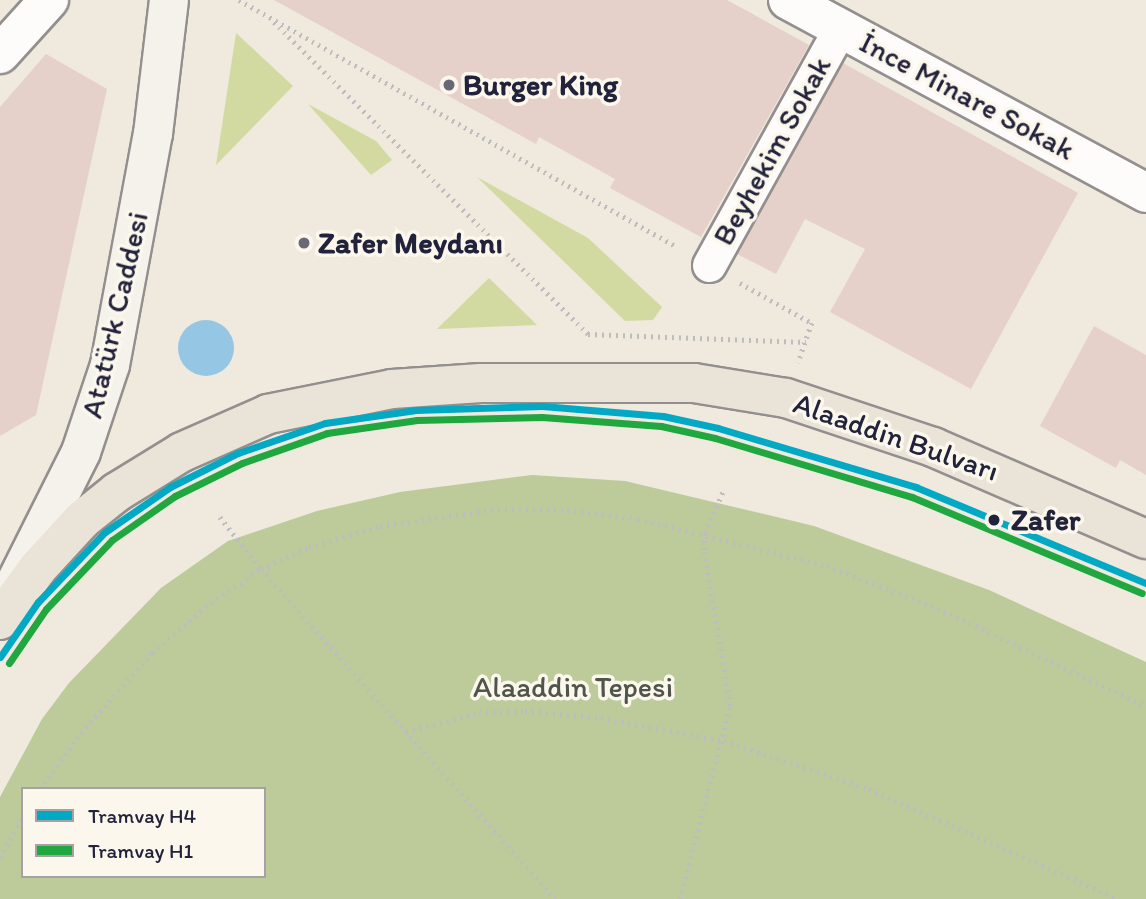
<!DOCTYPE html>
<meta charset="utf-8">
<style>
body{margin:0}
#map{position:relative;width:1146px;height:899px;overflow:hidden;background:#efe9de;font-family:Itim,sans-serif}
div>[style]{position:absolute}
.green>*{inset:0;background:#d2daa2}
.forest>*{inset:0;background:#bdca9a}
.water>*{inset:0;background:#95c6e4}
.round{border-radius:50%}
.building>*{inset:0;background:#e5d1ca}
.path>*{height:4.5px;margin-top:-2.25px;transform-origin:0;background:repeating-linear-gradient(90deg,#bebdbe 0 2px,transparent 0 7px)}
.roads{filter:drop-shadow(2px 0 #938f8e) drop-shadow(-2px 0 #938f8e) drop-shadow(0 2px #938f8e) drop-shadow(0 -2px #938f8e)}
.pedestrian>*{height:33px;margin:-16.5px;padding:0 16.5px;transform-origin:16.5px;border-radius:16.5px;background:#fdfcfa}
.minor>*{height:38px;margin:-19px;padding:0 19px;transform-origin:19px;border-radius:19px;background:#fdfcfa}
.tertiary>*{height:38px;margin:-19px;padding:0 19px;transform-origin:19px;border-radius:19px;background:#fdfcfa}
.secondary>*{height:38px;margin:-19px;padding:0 19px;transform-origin:19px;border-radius:19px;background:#f5f2ec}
.primary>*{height:38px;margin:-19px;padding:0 19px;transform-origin:19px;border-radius:19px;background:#eae3d7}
.tram-1>*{height:7px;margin:-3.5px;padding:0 3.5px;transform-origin:3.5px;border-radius:3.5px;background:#02a9c4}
.tram-2>*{height:7px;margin:-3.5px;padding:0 3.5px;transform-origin:3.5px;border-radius:3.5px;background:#21a73f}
.dots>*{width:19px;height:19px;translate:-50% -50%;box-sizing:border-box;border:4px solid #fbf7ec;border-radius:50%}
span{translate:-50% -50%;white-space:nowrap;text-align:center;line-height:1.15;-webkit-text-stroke:7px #fbf7ec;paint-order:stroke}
.poi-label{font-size:30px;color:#22223b;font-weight:700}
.left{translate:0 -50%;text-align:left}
.street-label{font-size:30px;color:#22223b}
.stop-label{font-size:30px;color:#22223b;font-weight:700}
.park-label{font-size:30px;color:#50554b}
.legend{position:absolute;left:21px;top:787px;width:245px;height:91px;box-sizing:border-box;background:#fbf7ec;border:2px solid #a4a2a5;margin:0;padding:9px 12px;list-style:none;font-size:21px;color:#22223b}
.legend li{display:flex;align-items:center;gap:14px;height:35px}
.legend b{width:35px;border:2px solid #a4a2a5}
</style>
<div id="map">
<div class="green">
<i style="clip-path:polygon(236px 33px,293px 86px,216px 165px)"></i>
<i style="clip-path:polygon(308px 104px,376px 141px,392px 160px,371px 175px)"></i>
<i style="clip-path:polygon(477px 177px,588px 238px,662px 307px,653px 320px,625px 321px)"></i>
<i style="clip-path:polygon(489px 278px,537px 325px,437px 329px)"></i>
</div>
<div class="forest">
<i style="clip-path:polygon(evenodd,532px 475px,625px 481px,814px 526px,989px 590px,1146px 662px,1146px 899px,0 899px,0 797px,42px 719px,69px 683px,161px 588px,228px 541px,317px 511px,400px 492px,532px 475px,23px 789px,264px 789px,264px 876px,23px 876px,23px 789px)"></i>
</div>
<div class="water">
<i class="round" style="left:178px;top:320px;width:56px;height:56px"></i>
</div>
<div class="building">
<i style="clip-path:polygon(274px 0,727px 0,809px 45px,701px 237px,610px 188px,615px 179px,539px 137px,536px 144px)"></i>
<i style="clip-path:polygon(46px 54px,107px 89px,36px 415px,0 436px,0 107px)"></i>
<i style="clip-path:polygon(843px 63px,1078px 193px,971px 389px,830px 312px,865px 249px,805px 219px,776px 274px,737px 254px)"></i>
<i style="clip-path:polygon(1094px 326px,1146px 355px,1146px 475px,1120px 460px,1116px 468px,1040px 426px)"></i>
</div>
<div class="path">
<i style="left:239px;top:0;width:503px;rotate:29.42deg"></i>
<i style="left:274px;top:22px;width:443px;rotate:44.8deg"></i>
<i style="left:588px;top:334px;width:218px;rotate:2.1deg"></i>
<i style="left:740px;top:283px;width:82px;rotate:29.1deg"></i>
<i style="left:812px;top:323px;width:42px;rotate:109.3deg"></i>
<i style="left:220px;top:517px;width:66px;rotate:51.7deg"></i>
<i style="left:261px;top:569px;width:442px;rotate:48.3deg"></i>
<i style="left:406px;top:732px;width:75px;rotate:-14.6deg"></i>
<i style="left:479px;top:713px;width:46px;rotate:-2.5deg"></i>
<i style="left:525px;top:711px;width:76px;rotate:5.3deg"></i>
<i style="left:601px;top:718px;width:125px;rotate:10.6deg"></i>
<i style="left:724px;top:741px;width:153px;rotate:18.3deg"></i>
<i style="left:869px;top:789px;width:272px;rotate:23.8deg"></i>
<i style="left:40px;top:789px;width:69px;rotate:-53.8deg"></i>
<i style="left:81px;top:733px;width:107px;rotate:-48.4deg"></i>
<i style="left:152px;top:653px;width:70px;rotate:-41deg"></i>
<i style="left:205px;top:607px;width:68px;rotate:-34.2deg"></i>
<i style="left:261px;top:569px;width:53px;rotate:-24.6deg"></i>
<i style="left:309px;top:547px;width:74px;rotate:-16.5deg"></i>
<i style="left:380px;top:526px;width:119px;rotate:-8.2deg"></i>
<i style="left:498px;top:509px;width:69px;rotate:0.8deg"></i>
<i style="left:567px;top:510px;width:72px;rotate:7.2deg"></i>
<i style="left:638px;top:519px;width:195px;rotate:14deg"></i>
<i style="left:827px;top:566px;width:125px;rotate:21deg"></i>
<i style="left:944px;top:611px;width:223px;rotate:25.2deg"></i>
<i style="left:0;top:858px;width:48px;rotate:-61.3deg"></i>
<i style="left:680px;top:899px;width:199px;rotate:-75.5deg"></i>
<i style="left:730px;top:706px;width:158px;rotate:-99.5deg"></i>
<i style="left:704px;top:550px;width:17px;rotate:-87deg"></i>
<i style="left:705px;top:533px;width:48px;rotate:-66.6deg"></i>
</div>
<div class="roads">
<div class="pedestrian">
<i style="left:709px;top:265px;width:272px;rotate:-61deg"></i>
</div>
<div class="minor">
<i style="left:788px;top:0;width:407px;rotate:28.3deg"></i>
</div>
<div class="tertiary">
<i style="left:0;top:54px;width:73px;rotate:-47.8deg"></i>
</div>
<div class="secondary">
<i style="left:16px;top:582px;width:145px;rotate:-63.4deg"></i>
<i style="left:81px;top:452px;width:92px;rotate:-71.6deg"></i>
<i style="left:110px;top:365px;width:235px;rotate:-79.5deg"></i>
<i style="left:153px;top:134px;width:135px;rotate:-83.2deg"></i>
</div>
<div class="primary">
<i style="left:0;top:620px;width:64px;rotate:-53.8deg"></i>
<i style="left:38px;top:568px;width:65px;rotate:-47.5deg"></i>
<i style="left:82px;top:520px;width:45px;rotate:-38.7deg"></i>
<i style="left:117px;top:492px;width:76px;rotate:-31.6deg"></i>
<i style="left:182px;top:452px;width:94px;rotate:-23.8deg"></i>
<i style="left:268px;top:414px;width:126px;rotate:-11.4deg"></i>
<i style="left:392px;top:389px;width:89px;rotate:-3.9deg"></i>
<i style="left:481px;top:383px;width:213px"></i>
<i style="left:694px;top:383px;width:93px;rotate:9.3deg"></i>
<i style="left:786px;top:398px;width:155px;rotate:18.4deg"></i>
<i style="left:933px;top:447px;width:232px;rotate:23.4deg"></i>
</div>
</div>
<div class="tram-1">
<i style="left:0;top:657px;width:67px;rotate:-55.4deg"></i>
<i style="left:38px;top:602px;width:97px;rotate:-46.3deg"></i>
<i style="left:105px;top:532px;width:79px;rotate:-34.7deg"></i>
<i style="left:170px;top:487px;width:76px;rotate:-26.6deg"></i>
<i style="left:238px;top:453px;width:92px;rotate:-19deg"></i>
<i style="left:325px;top:423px;width:92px;rotate:-8.1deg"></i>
<i style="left:416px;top:410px;width:126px;rotate:-1.8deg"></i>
<i style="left:542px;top:406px;width:121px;rotate:4.7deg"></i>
<i style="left:663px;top:416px;width:56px;rotate:12.3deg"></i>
<i style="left:718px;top:428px;width:207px;rotate:16.6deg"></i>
<i style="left:916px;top:487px;width:249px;rotate:22.7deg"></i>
</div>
<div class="tram-2">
<i style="left:9px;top:663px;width:65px;rotate:-55.6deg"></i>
<i style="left:46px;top:609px;width:95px;rotate:-46.3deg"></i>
<i style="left:112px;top:540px;width:77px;rotate:-34.9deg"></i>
<i style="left:175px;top:496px;width:75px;rotate:-26.2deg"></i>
<i style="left:242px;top:463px;width:90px;rotate:-19.4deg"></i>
<i style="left:327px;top:433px;width:91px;rotate:-8.2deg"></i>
<i style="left:417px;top:420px;width:125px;rotate:-1.4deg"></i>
<i style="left:542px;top:417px;width:119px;rotate:4.3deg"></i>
<i style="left:661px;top:426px;width:55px;rotate:12.5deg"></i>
<i style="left:715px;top:438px;width:206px;rotate:16.7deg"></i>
<i style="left:912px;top:497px;width:249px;rotate:22.7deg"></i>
</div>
<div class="dots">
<i style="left:449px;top:85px;background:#6a6874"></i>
<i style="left:304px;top:243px;background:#6a6874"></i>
<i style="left:994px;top:520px;background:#22223b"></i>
</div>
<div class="poi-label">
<span class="left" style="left:463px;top:85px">Burger King</span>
<span class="left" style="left:318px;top:243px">Zafer Meydanı</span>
</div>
<div class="street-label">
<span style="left:967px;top:96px;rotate:28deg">İnce Minare Sokak</span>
<span style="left:772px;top:151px;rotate:-61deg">Beyhekim Sokak</span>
<span style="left:115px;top:315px;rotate:-77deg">Atatürk Caddesi</span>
<span style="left:896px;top:437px;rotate:19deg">Alaaddin Bulvarı</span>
</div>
<div class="stop-label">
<span class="left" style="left:1011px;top:520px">Zafer</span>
</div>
<div class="park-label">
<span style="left:573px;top:687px">Alaaddin Tepesi</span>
</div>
<ul class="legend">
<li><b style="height:9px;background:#02a9c4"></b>Tramvay H4</li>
<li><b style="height:9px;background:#21a73f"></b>Tramvay H1</li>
</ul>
</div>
